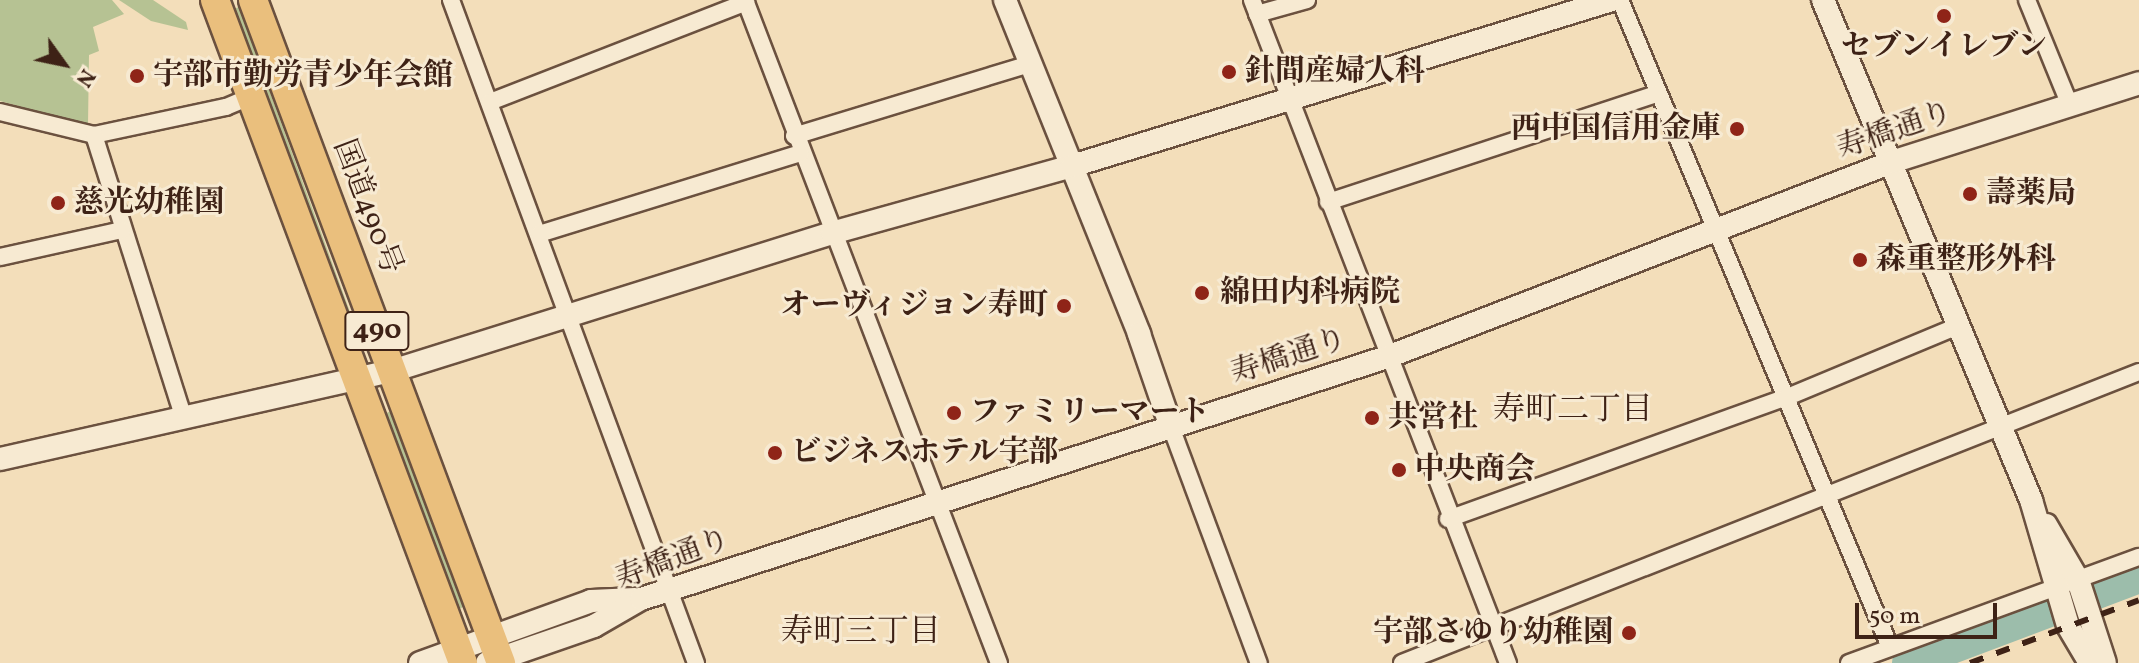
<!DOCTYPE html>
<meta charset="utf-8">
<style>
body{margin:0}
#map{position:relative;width:2139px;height:663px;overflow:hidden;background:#f3deba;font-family:Vollkorn,"Noto Serif JP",serif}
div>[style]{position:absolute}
.green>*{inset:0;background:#b6c293;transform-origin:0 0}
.river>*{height:34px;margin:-17px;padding:0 17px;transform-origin:17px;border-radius:17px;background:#9cbdab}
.roads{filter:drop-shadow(2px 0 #6b513f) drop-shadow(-2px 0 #6b513f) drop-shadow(0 2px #6b513f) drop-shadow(0 -2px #6b513f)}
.street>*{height:16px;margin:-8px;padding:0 8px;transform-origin:8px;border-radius:8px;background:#f7ead2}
.secondary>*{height:22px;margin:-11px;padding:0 11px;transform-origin:11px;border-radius:11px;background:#f7ead2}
.highway>*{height:28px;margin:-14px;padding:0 14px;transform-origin:14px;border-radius:14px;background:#eabf7d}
.rail>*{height:6px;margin-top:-3px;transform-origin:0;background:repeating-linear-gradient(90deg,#3e2216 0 14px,transparent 0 28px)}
.dots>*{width:22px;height:22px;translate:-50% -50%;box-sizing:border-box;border:4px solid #f7ead2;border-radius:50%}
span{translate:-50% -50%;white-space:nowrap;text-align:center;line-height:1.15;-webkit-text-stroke:6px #f7ead2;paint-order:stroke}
.shield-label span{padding:2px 6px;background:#f7ead2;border:2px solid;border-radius:6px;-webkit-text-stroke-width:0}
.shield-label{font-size:28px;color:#3e2216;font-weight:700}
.poi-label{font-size:30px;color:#3e2216;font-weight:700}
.left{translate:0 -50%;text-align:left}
.right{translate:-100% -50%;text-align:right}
.street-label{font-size:30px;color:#3e2216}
.neighbourhood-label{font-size:32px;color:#3e2216}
.north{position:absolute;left:24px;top:24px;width:80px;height:80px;-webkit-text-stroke:6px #f7ead2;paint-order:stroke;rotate:123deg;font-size:22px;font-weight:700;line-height:32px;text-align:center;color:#3e2216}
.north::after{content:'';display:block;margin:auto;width:28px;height:36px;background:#3e2216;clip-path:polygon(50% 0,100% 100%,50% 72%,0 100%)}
.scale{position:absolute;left:1855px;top:603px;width:142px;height:36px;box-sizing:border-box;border:4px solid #3e2216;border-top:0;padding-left:10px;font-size:24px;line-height:28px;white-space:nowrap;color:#3e2216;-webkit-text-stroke:6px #f7ead2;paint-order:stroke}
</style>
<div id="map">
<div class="green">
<i style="clip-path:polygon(0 0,112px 0,124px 14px,93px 27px,99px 51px,89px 55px,88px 125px,0 101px)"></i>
<i style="clip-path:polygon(119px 0,153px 0,186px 22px,188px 30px,151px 21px)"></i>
<i style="left:239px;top:7px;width:357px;height:8px;rotate:70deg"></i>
<i style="clip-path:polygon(388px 412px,393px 413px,463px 607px,457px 610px,385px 416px)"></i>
</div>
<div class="river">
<i style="left:1909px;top:663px;width:246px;rotate:-20.7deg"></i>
</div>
<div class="roads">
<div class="street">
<i style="left:451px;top:0;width:707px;rotate:69.72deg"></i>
<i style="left:745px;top:0;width:710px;rotate:69.04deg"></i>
<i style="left:1252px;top:0;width:711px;rotate:68.89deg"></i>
<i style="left:1620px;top:0;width:701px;rotate:67.35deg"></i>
<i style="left:2027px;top:0;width:111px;rotate:67.8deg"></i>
<i style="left:1257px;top:14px;width:52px;rotate:-15.6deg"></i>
<i style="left:490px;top:102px;width:275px;rotate:-21.3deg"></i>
<i style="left:0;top:112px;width:97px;rotate:13.7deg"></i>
<i style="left:94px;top:135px;width:135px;rotate:-12deg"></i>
<i style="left:226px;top:107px;width:28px;rotate:-23deg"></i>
<i style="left:94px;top:135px;width:297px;rotate:72.4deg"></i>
<i style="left:794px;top:136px;width:247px;rotate:-17deg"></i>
<i style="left:1328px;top:202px;width:346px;rotate:-18.2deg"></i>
<i style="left:539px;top:234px;width:274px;rotate:-17.2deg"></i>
<i style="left:0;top:257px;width:125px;rotate:-12.5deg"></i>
<i style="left:1171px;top:427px;width:252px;rotate:69.6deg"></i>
<i style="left:1448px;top:519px;width:358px;rotate:-19.8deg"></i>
<i style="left:1785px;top:398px;width:190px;rotate:-22.6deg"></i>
<i style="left:1402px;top:663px;width:792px;rotate:-21.55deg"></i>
<i style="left:1849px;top:663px;width:309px;rotate:-20.1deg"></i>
</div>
<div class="secondary">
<i style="left:1005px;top:0;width:360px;rotate:68.1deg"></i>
<i style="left:1139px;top:334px;width:98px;rotate:71deg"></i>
<i style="left:1823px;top:0;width:542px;rotate:67.41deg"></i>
<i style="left:2031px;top:500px;width:131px;rotate:73.6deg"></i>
<i style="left:2068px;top:626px;width:43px;rotate:59.3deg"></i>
<i style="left:0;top:459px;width:402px;rotate:-12.7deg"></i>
<i style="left:392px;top:371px;width:461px;rotate:-17.4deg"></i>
<i style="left:832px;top:233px;width:249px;rotate:-15.6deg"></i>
<i style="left:1072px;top:166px;width:565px;rotate:-17.09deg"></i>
<i style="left:2046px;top:525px;width:64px;rotate:59.8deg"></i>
<i style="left:2078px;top:580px;width:87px;rotate:72deg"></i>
<i style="left:420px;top:663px;width:182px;rotate:-19.9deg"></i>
<i style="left:591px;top:601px;width:44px;rotate:-2.6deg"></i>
<i style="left:487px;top:663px;width:113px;rotate:-19.1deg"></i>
<i style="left:594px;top:626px;width:54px;rotate:-29.9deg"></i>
<i style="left:641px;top:599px;width:787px;rotate:-17.97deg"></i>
<i style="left:1390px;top:356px;width:538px;rotate:-21.13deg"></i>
<i style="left:1892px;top:162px;width:259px;rotate:-17.7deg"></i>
</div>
<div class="highway">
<i style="left:215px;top:0;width:708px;rotate:69.49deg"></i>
<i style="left:253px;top:0;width:708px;rotate:69.49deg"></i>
</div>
</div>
<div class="rail">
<i style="left:1970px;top:663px;width:180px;rotate:-20.4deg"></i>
</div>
<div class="dots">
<i style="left:1944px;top:16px;background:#8f2418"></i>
<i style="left:1229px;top:72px;background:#8f2418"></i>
<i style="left:137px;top:76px;background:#8f2418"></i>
<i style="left:1737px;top:129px;background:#8f2418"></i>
<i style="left:1970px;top:194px;background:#8f2418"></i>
<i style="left:58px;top:203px;background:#8f2418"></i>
<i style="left:1860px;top:260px;background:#8f2418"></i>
<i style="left:1202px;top:293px;background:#8f2418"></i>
<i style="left:1064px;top:306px;background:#8f2418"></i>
<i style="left:954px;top:413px;background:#8f2418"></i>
<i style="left:1372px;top:418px;background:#8f2418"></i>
<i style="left:775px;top:453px;background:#8f2418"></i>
<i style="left:1399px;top:470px;background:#8f2418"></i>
<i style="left:1629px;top:633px;background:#8f2418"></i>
</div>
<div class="shield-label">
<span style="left:377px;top:331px">490</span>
</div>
<div class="poi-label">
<span style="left:1944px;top:47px">セブンイレブン</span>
<span class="left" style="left:1245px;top:72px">針間産婦人科</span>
<span class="left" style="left:153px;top:76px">宇部市勤労青少年会館</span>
<span class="right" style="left:1721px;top:129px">西中国信用金庫</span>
<span class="left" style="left:1986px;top:194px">壽薬局</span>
<span class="left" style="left:74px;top:203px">慈光幼稚園</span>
<span class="left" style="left:1876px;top:260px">森重整形外科</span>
<span class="left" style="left:1220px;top:293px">綿田内科病院</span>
<span class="right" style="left:1048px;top:306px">オーヴィジョン寿町</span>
<span class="left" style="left:970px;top:413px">ファミリーマート</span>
<span class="left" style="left:1388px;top:418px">共営社</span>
<span class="left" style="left:791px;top:453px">ビジネスホテル宇部</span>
<span class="left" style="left:1415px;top:470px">中央商会</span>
<span class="right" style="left:1613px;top:633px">宇部さゆり幼稚園</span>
</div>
<div class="street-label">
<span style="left:1895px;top:131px;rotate:-19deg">寿橋通り</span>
<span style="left:367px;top:207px;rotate:69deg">国道490号</span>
<span style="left:1289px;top:357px;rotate:-18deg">寿橋通り</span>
<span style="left:673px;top:560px;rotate:-21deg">寿橋通り</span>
</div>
<div class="neighbourhood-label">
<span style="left:1573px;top:411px">寿町二丁目</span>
<span style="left:861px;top:633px">寿町三丁目</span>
</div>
<div class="north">N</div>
<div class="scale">50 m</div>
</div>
